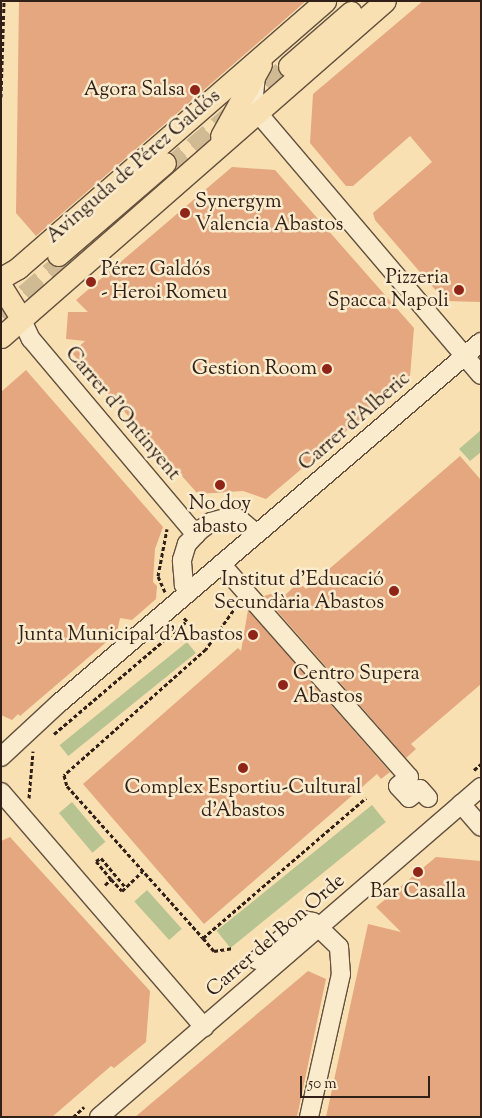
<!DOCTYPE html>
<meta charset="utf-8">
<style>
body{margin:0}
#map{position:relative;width:482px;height:1118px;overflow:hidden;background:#f8e0b2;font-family:"Sorts Mill Goudy",serif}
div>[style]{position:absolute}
.green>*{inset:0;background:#b7c391;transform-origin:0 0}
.building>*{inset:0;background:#e4a77f}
.major-tunnel>*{height:21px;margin-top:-10.5px;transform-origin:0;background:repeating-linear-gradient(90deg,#d0ba93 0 21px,transparent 0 32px)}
.path>*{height:3px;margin-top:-1.5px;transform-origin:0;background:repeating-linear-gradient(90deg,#312018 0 4px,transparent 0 6.5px)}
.roads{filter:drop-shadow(1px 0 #63503e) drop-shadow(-1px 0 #63503e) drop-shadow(0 1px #63503e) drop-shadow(0 -1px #63503e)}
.minor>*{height:18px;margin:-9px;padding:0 9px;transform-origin:9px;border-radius:9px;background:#faebcd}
.major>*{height:21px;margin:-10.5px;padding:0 10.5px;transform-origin:10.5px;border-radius:10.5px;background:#f8e0b2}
.dots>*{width:14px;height:14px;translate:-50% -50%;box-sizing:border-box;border:2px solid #faebcd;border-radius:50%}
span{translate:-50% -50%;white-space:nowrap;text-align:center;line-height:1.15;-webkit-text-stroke:5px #faebcd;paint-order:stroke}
.poi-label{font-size:20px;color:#312018}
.right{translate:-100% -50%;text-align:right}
.left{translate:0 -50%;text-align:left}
.street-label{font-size:20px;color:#312018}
.frame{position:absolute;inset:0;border:2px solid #312018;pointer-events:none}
.scale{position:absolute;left:300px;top:1076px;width:130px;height:22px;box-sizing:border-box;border:2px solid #312018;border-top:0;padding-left:6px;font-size:15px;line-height:18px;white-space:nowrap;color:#312018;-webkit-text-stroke:4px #faebcd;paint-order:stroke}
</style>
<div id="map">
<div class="green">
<i style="clip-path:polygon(481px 430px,481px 452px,470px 461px,459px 449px)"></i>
<i style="left:187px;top:642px;width:14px;height:164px;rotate:51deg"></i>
<i style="left:72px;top:802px;width:52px;height:17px;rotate:50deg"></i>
<i style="left:372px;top:805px;width:22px;height:200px;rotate:51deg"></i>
<i style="left:147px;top:890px;width:52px;height:17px;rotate:48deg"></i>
</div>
<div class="building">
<i style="clip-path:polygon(19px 1px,306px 1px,36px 236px,16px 213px)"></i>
<i style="clip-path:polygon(423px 1px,481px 1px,481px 302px,445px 301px,375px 220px,373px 213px,432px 162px,410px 136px,353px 186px,346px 186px,310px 143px,313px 94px)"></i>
<i style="clip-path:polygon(232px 167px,275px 170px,414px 328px,410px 377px,266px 499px,243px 491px,198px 494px,72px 353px,85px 341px,66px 339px,68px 312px,88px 312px,76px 300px)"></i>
<i style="clip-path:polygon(26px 370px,163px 527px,155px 549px,153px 582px,157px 586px,156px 599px,132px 620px,120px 618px,117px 633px,20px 716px,18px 714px,12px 720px,1px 715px,1px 392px)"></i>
<i style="clip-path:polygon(460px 456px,481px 480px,481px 684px,411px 744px,416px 749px,406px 758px,264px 596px,274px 593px,284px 596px,299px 582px,306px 589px)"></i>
<i style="clip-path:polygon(248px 610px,390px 772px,381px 779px,377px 774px,204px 924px,83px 784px,238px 648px,241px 651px)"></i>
<i style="clip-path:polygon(10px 837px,150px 991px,146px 1042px,114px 1068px,111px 1066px,52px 1117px,1px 1117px,1px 841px)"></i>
<i style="clip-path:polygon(436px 857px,481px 861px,481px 1117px,326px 1117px,368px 924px,401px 932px,376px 907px)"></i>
<i style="clip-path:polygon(308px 971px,326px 979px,297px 1117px,135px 1117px)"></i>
</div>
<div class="major-tunnel">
<i style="left:169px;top:168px;width:157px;rotate:-40.4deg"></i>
<i style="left:1px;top:315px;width:82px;rotate:-40.5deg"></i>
</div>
<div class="path">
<i style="left:1px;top:97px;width:96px;rotate:-88.2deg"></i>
<i style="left:165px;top:592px;width:17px;rotate:-114deg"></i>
<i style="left:158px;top:576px;width:48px;rotate:-79.2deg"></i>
<i style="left:237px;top:605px;width:54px;rotate:125.2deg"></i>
<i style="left:206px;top:649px;width:190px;rotate:138.4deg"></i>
<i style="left:64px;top:775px;width:11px;rotate:75deg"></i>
<i style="left:67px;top:786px;width:204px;rotate:48.2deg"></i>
<i style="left:203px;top:938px;width:215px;rotate:-40.7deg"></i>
<i style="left:54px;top:734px;width:168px;rotate:-40.4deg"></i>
<i style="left:182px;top:625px;width:6px;rotate:-39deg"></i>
<i style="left:187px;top:621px;width:6px;rotate:-135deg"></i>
<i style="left:474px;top:770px;width:9px;rotate:-41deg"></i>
<i style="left:29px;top:798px;width:47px;rotate:-85.1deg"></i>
<i style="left:111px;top:879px;width:23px;rotate:-130deg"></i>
<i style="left:96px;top:861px;width:6px;rotate:-31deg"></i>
<i style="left:101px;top:858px;width:39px;rotate:50deg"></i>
<i style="left:105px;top:885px;width:8px;rotate:-45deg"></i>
<i style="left:111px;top:879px;width:16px;rotate:47deg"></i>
<i style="left:122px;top:891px;width:28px;rotate:-44deg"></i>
<i style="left:203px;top:938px;width:17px;rotate:50deg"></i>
<i style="left:214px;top:951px;width:18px;rotate:-9deg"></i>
<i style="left:73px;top:1117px;width:15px;rotate:-42deg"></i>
</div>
<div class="roads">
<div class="minor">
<i style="left:256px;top:76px;width:28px;rotate:96deg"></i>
<i style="left:253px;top:104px;width:9px;rotate:63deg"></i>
<i style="left:257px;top:112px;width:345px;rotate:49.6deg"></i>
<i style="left:21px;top:318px;width:23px;rotate:65deg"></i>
<i style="left:31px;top:339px;width:256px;rotate:49.9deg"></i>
<i style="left:221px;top:564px;width:284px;rotate:48.6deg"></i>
<i style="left:409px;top:777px;width:14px;rotate:141deg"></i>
<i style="left:398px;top:786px;width:16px;rotate:47deg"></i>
<i style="left:409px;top:798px;width:14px;rotate:-39deg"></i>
<i style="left:420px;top:789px;width:12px;rotate:48deg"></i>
<i style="left:189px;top:592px;width:9px;rotate:-126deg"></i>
<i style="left:184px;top:585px;width:25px;rotate:-95deg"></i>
<i style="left:182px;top:560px;width:17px;rotate:-73deg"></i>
<i style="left:187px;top:544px;width:18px;rotate:-47deg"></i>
<i style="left:199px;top:531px;width:15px;rotate:-37deg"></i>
<i style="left:211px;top:522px;width:18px;rotate:-16deg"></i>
<i style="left:228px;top:517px;width:11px;rotate:10deg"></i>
<i style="left:239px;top:519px;width:23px;rotate:40deg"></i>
<i style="left:1px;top:757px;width:78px;rotate:-42.9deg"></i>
<i style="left:58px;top:704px;width:557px;rotate:-40.56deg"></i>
<i style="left:1px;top:792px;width:311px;rotate:49.2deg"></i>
<i style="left:461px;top:804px;width:30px;rotate:49deg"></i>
<i style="left:257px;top:960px;width:61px;rotate:-41deg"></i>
<i style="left:303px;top:920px;width:10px;rotate:11deg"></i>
<i style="left:313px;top:922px;width:36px;rotate:44deg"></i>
<i style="left:339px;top:947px;width:27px;rotate:86deg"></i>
<i style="left:341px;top:974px;width:147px;rotate:102.6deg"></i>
<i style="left:99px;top:1117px;width:505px;rotate:-40.82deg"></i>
</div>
<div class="major">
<i style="left:289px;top:66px;width:82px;rotate:-41.1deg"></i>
<i style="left:221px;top:136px;width:82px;rotate:-60.9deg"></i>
<i style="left:58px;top:255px;width:141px;rotate:-40.7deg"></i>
<i style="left:1px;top:278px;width:20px;rotate:-30deg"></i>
<i style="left:18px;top:268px;width:407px;rotate:-41deg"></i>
<i style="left:1px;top:286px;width:38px;rotate:58deg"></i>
<i style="left:1px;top:337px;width:510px;rotate:-41.19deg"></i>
</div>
</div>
<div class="dots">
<i style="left:195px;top:90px;background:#8f2418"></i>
<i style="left:185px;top:213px;background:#8f2418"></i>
<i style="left:91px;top:282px;background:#8f2418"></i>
<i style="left:459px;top:290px;background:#8f2418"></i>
<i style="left:327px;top:369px;background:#8f2418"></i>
<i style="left:220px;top:485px;background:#8f2418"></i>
<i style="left:394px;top:591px;background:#8f2418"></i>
<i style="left:253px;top:635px;background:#8f2418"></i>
<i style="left:283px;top:685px;background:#8f2418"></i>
<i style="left:243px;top:768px;background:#8f2418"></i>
<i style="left:418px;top:872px;background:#8f2418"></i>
</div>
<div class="poi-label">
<span class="right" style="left:185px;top:90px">Agora Salsa</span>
<span class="left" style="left:195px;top:214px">Synergym<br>Valencia Abastos</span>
<span class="left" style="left:101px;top:282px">Pérez Galdós<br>- Heroi Romeu</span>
<span class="right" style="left:449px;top:290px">Pizzeria<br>Spacca Napoli</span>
<span class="right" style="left:317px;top:369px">Gestion Room</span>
<span style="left:220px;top:516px">No doy<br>abasto</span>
<span class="right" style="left:384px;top:592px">Institut d'Educació<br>Secundària Abastos</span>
<span class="right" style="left:243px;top:635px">Junta Municipal d'Abastos</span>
<span class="left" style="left:293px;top:686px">Centro Supera<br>Abastos</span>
<span style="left:243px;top:800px">Complex Esportiu-Cultural<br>d'Abastos</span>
<span style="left:418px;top:892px">Bar Casalla</span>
</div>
<div class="street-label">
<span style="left:134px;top:167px;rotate:-41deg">Avinguda de Pérez Galdós</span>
<span style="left:122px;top:414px;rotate:50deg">Carrer d'Ontinyent</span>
<span style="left:355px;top:422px;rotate:-41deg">Carrer d'Alberic</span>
<span style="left:276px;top:936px;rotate:-41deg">Carrer del Bon Orde</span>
</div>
<div class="frame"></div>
<div class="scale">50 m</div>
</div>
